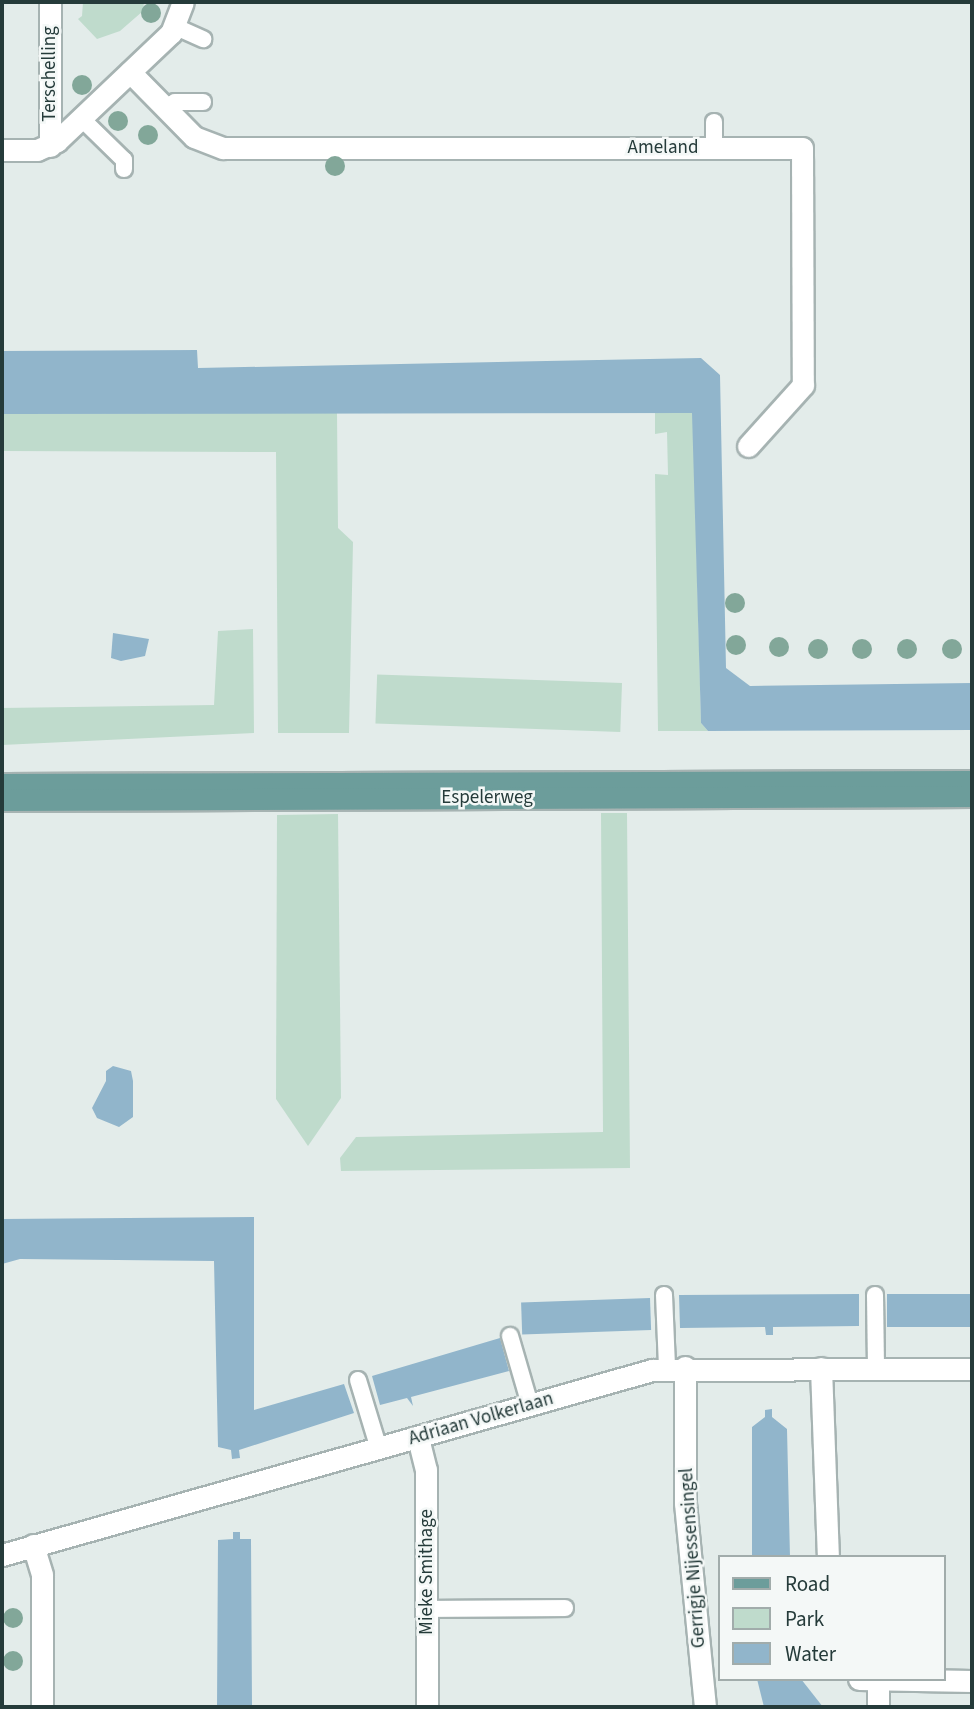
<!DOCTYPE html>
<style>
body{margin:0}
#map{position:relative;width:974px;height:1709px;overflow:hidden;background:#e3ecea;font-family:"Source Sans 3",sans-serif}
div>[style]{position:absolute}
.green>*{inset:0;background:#bfdbcc;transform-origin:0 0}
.water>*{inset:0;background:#91b5cb;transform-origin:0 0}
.roads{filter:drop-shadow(2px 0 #a6b3b2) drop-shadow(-2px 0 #a6b3b2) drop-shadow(0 2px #a6b3b2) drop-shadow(0 -2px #a6b3b2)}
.service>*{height:16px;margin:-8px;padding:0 8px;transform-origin:8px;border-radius:8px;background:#fff}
.minor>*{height:21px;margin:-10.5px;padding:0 10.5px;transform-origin:10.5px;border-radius:10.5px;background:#fff}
.primary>*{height:21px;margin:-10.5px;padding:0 10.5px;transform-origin:10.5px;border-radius:10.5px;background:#6c9d9b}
.trees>*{width:20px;height:20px;margin:-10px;border-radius:50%;background:#82a799}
span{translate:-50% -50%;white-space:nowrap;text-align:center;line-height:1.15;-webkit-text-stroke:5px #f4f8f7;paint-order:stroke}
.street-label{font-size:19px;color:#253b3a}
.frame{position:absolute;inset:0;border:4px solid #253b3a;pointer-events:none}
.legend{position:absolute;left:718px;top:1555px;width:228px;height:126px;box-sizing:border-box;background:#f4f8f7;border:2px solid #a1acab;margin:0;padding:9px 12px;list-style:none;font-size:21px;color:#253b3a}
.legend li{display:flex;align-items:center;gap:14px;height:35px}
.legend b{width:35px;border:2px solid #a1acab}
</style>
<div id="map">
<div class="green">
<i style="clip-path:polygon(83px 2px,144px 2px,143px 11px,120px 31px,97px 39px,78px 19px,82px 16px)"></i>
<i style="clip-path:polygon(655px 411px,693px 413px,701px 723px,708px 731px,658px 731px,655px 474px,668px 475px,667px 432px,655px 434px)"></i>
<i style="clip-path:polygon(337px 412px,338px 528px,353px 542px,349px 733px,278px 733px,276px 452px,2px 451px,2px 414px)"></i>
<i style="clip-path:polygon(253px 629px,254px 733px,2px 745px,2px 708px,214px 705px,218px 631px)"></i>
<i style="left:622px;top:683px;width:49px;height:245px;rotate:92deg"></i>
<i style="clip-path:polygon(601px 813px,627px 813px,630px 1168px,341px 1171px,340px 1158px,356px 1137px,603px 1132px)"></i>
<i style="clip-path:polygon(338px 814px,341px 1098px,308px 1146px,276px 1099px,277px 815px)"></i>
</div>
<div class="water">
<i style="clip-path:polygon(197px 350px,198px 368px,701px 358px,720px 375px,726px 668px,750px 686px,972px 683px,972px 730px,708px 731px,701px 723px,692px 413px,2px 414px,2px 351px)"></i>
<i style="clip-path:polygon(113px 633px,149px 639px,145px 656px,121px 661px,111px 658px)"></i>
<i style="clip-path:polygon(113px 1066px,131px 1071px,133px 1081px,133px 1117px,119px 1127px,97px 1118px,92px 1108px,106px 1081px,106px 1071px)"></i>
<i style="clip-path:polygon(254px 1217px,254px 1410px,344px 1384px,354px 1413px,239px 1450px,240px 1458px,232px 1459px,231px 1450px,218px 1447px,214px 1261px,20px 1259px,2px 1264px,2px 1219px)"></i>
<i style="clip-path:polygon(859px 1294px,859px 1326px,773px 1327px,773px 1335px,766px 1335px,765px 1327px,680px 1328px,679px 1295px)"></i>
<i style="left:972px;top:1294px;width:33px;height:85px;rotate:90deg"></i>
<i style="left:650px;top:1298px;width:32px;height:129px;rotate:88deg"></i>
<i style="clip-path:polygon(500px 1338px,509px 1371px,411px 1397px,413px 1406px,407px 1398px,380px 1405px,372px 1376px)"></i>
<i style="clip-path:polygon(772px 1409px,772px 1417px,787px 1429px,790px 1557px,752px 1557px,752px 1427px,765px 1417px,765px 1410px)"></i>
<i style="clip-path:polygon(233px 1532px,240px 1532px,240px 1539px,251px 1539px,252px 1707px,217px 1707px,218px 1540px,233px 1539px)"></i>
<i style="clip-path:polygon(757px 1679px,801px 1679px,823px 1707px,764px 1707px)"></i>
</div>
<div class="roads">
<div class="service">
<i style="left:176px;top:27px;width:30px;rotate:24deg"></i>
<i style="left:167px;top:110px;width:11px;rotate:-45deg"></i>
<i style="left:175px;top:102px;width:28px"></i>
<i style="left:81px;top:118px;width:60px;rotate:44.3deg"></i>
<i style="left:124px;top:160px;width:9px;rotate:90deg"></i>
<i style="left:714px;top:122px;width:26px;rotate:90deg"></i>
<i style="left:664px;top:1295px;width:72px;rotate:87.6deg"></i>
<i style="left:875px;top:1295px;width:73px;rotate:89.2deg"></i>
<i style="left:510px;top:1336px;width:72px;rotate:73.8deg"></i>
<i style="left:358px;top:1380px;width:72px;rotate:73.1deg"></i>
<i style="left:427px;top:1609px;width:138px;rotate:-0.4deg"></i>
</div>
<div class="minor">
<i style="left:50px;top:2px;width:144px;rotate:90deg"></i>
<i style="left:130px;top:72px;width:91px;rotate:45.4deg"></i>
<i style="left:194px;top:137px;width:31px;rotate:21deg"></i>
<i style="left:223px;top:148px;width:579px"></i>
<i style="left:802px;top:148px;width:237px;rotate:89.8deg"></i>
<i style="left:803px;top:385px;width:82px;rotate:132deg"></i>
<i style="left:2px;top:150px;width:35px"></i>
<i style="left:37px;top:150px;width:22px;rotate:-24deg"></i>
<i style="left:57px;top:141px;width:157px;rotate:-43.5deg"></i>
<i style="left:171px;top:33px;width:33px;rotate:-69deg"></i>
<i style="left:685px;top:1367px;width:136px;rotate:90deg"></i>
<i style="left:685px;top:1503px;width:205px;rotate:84.4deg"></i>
<i style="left:821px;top:1368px;width:189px;rotate:87.9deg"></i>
<i style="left:418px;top:1438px;width:33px;rotate:76deg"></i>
<i style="left:426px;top:1470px;width:237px;rotate:89.8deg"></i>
<i style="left:33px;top:1545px;width:31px;rotate:73deg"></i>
<i style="left:42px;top:1575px;width:132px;rotate:90deg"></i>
<i style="left:2px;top:1555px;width:676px;rotate:-15.89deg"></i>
<i style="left:652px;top:1370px;width:320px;rotate:-0.2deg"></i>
<i style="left:859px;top:1679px;width:113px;rotate:1deg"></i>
<i style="left:878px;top:1683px;width:24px;rotate:90deg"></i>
</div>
<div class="primary">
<i style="left:2px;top:784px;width:970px;rotate:-0.18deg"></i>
<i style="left:2px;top:800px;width:970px;rotate:-0.24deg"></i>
</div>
</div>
<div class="trees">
<i style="left:151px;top:13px"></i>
<i style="left:82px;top:85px"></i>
<i style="left:118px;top:121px"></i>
<i style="left:148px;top:135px"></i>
<i style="left:335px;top:166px"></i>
<i style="left:735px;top:603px"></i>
<i style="left:736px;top:645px"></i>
<i style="left:779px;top:647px"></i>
<i style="left:818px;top:649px"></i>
<i style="left:862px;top:649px"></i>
<i style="left:907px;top:649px"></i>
<i style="left:952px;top:649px"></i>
<i style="left:13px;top:1618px"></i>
<i style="left:13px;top:1661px"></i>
</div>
<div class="street-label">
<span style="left:50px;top:74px;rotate:-90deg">Terschelling</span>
<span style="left:663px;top:148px">Ameland</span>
<span style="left:487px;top:798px">Espelerweg</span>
<span style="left:481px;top:1419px;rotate:-16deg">Adriaan Volkerlaan</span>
<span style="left:693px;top:1558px;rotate:-94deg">Gerrigje Nijessensingel</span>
<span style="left:427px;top:1572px;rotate:-90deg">Mieke Smithage</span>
</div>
<div class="frame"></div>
<ul class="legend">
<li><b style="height:9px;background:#6c9d9b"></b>Road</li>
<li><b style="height:19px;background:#bfdbcc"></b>Park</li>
<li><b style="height:19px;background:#91b5cb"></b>Water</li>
</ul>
</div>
